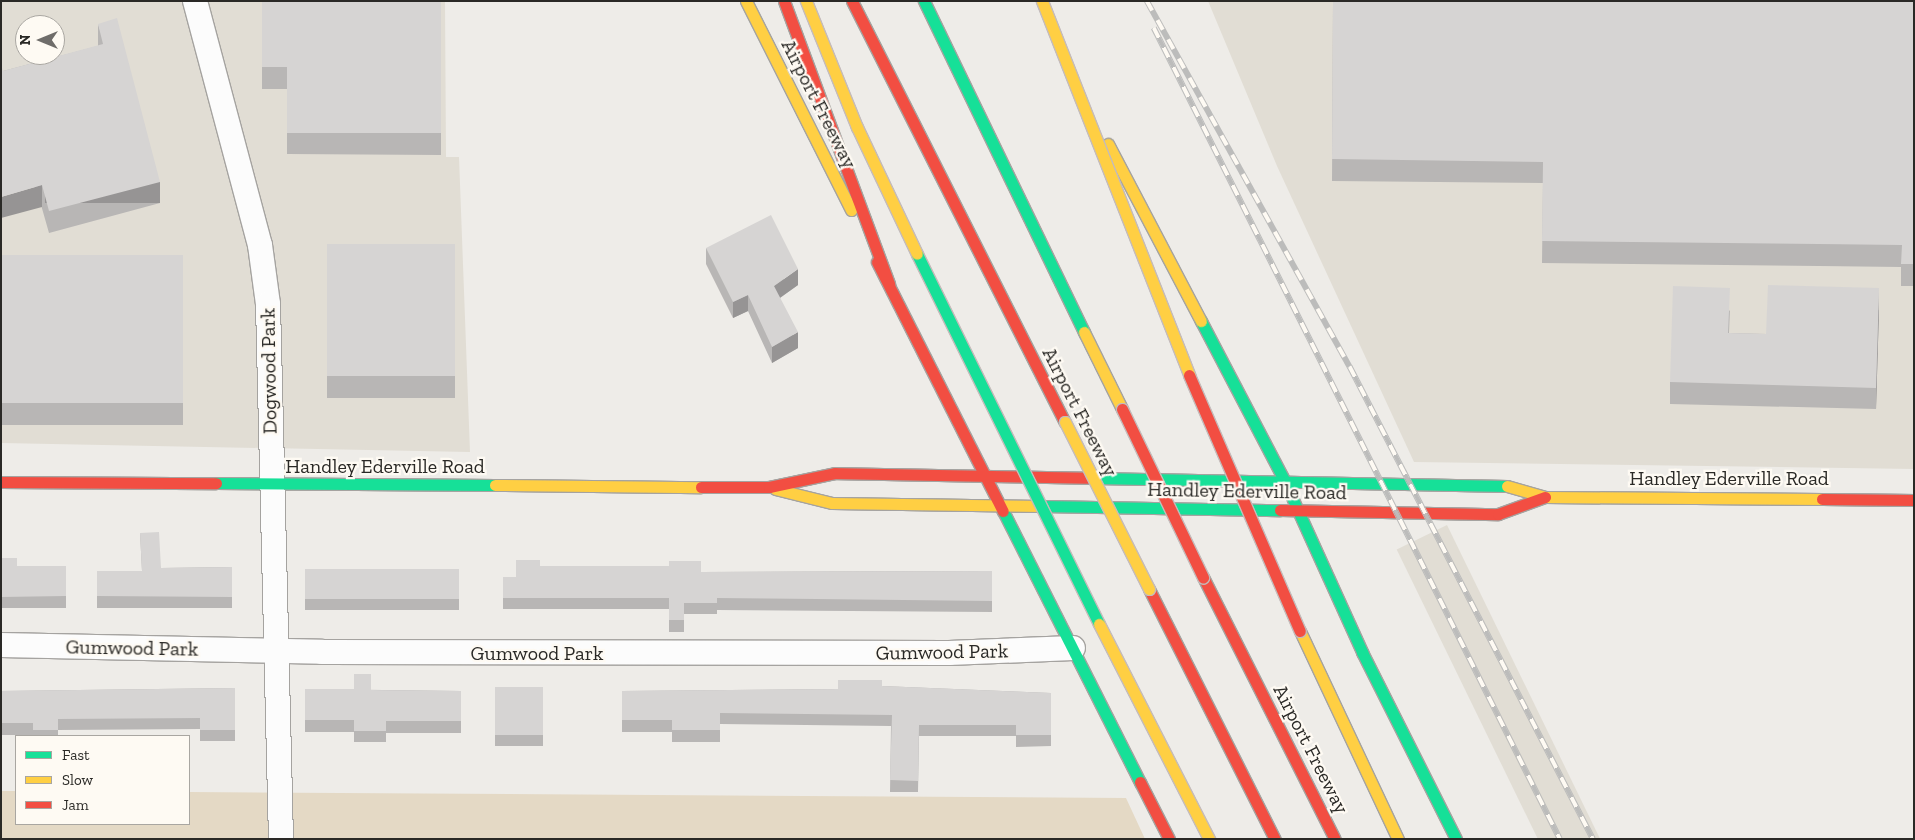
<!DOCTYPE html>
<style>
body{margin:0}
#map{position:relative;width:1915px;height:840px;overflow:hidden;background:#eeece8;font-family:"Zilla Slab",serif}
div>[style]{position:absolute}
.built>*{inset:0;background:#e1ddd4;transform-origin:0 0}
.green>*{inset:0;background:#e4d9c5}
.roads{filter:drop-shadow(1px 0 #a5a3a0) drop-shadow(-1px 0 #a5a3a0) drop-shadow(0 1px #a5a3a0) drop-shadow(0 -1px #a5a3a0)}
.street>*{height:24px;margin:-12px;padding:0 12px;transform-origin:12px;border-radius:12px;background:#fcfcfc}
.fast>*{height:11px;margin:-5.5px;padding:0 5.5px;transform-origin:5.5px;border-radius:5.5px;background:#16e098}
.slow>*{height:11px;margin:-5.5px;padding:0 5.5px;transform-origin:5.5px;border-radius:5.5px;background:#ffcf43}
.jam>*{height:11px;margin:-5.5px;padding:0 5.5px;transform-origin:5.5px;border-radius:5.5px;background:#f24e42}
.rail>*{height:5.5px;margin-top:-2.75px;transform-origin:0;background:repeating-linear-gradient(90deg,#fefaf3 0 11px,#bcbcbb 0 22px);box-sizing:border-box;border-block:1px solid #bcbcbb}
.bridges{filter:drop-shadow(1px 0 #c4bbba) drop-shadow(-1px 0 #c4bbba) drop-shadow(0 1px #c4bbba) drop-shadow(0 -1px #c4bbba)}
.fast-bridge>*{height:11px;margin:-5.5px;padding:0 5.5px;transform-origin:5.5px;border-radius:5.5px;background:#16e098}
.slow-bridge>*{height:11px;margin:-5.5px;padding:0 5.5px;transform-origin:5.5px;border-radius:5.5px;background:#ffcf43}
.jam-bridge>*{height:11px;margin:-5.5px;padding:0 5.5px;transform-origin:5.5px;border-radius:5.5px;background:#f24e42}
.wall>*{inset:0;background:#b8b6b5;transform-origin:0 0}
.shaded-wall>*{inset:0;background:#969494;transform-origin:0 0}
.building>*{inset:0;background:#d6d4d3;transform-origin:0 0}
span{translate:-50% -50%;white-space:nowrap;text-align:center;line-height:1.15;-webkit-text-stroke:4.5px #fefaf3;paint-order:stroke}
.street-label{font-size:20px;color:#2a2926}
.frame{position:absolute;inset:0;border:2px solid #2a2926;pointer-events:none}
.legend{position:absolute;left:15px;top:735px;width:175px;height:90px;box-sizing:border-box;background:#fefaf3;border:1px solid #a9a6a1;margin:0;padding:6px 9px;list-style:none;font-size:15px;color:#2a2926}
.legend li{display:flex;align-items:center;gap:10px;height:25px}
.legend b{width:25px;border:1px solid #a9a6a1}
.north{position:absolute;left:15px;top:15px;width:50px;height:50px;box-sizing:border-box;background:#fefaf3;border:1px solid #a9a6a1;border-radius:50%;rotate:270deg;font-size:14px;font-weight:700;line-height:20px;text-align:center;color:#2a2926}
.north::after{content:'';display:block;margin:auto;width:18px;height:22px;background:#6f6d6a;clip-path:polygon(50% 0,100% 100%,50% 72%,0 100%)}
</style>
<div id="map">
<div class="built">
<i style="clip-path:polygon(evenodd,1px 1px,445px 1px,446px 157px,459px 157px,470px 452px,1px 443px,1px 1px,25px 25px,55px 25px,55px 55px,25px 55px,25px 25px)"></i>
<i style="clip-path:polygon(1208px 1px,1914px 1px,1914px 469px,1414px 462px,1277px 166px)"></i>
<i style="left:1447px;top:525px;width:351px;height:56px;rotate:64deg"></i>
</div>
<div class="green">
<i style="clip-path:polygon(1px 791px,16px 791px,16px 824px,189px 824px,189px 792px,1126px 798px,1145px 839px,1px 839px)"></i>
</div>
<div class="roads">
<div class="street">
<i style="left:195px;top:1px;width:253px;rotate:75.1deg"></i>
<i style="left:260px;top:245px;width:60px;rotate:82.3deg"></i>
<i style="left:268px;top:304px;width:535px;rotate:88.61deg"></i>
<i style="left:1px;top:645px;width:321px;rotate:1.2deg"></i>
<i style="left:322px;top:652px;width:627px;rotate:0.09deg"></i>
<i style="left:949px;top:653px;width:124px;rotate:-2.3deg"></i>
</div>
<div class="fast">
<i style="left:924px;top:1px;width:368px;rotate:64.2deg"></i>
<i style="left:1201px;top:321px;width:182px;rotate:62.4deg"></i>
<i style="left:1095px;top:478px;width:412px;rotate:1.1deg"></i>
<i style="left:1285px;top:482px;width:187px;rotate:65.6deg"></i>
<i style="left:1362px;top:652px;width:209px;rotate:63.3deg"></i>
<i style="left:216px;top:483px;width:279px;rotate:0.4deg"></i>
<i style="left:1041px;top:506px;width:239px;rotate:1deg"></i>
<i style="left:1003px;top:511px;width:304px;rotate:63.2deg"></i>
</div>
<div class="slow">
<i style="left:746px;top:1px;width:234px;rotate:63.3deg"></i>
<i style="left:1108px;top:144px;width:200px;rotate:62.3deg"></i>
<i style="left:1084px;top:332px;width:86px;rotate:63.7deg"></i>
<i style="left:495px;top:485px;width:206px;rotate:0.6deg"></i>
<i style="left:1507px;top:486px;width:40px;rotate:16deg"></i>
<i style="left:1545px;top:497px;width:277px;rotate:0.4deg"></i>
<i style="left:775px;top:489px;width:59px;rotate:13.8deg"></i>
<i style="left:832px;top:503px;width:209px;rotate:0.8deg"></i>
<i style="left:1300px;top:631px;width:230px;rotate:64.8deg"></i>
</div>
<div class="jam">
<i style="left:784px;top:1px;width:302px;rotate:69.6deg"></i>
<i style="left:852px;top:1px;width:472px;rotate:63.2deg"></i>
<i style="left:877px;top:262px;width:279px;rotate:63.2deg"></i>
<i style="left:1px;top:482px;width:215px;rotate:0.3deg"></i>
<i style="left:701px;top:487px;width:68px"></i>
<i style="left:769px;top:487px;width:67px;rotate:-12deg"></i>
<i style="left:835px;top:473px;width:260px;rotate:1.1deg"></i>
<i style="left:1822px;top:499px;width:92px;rotate:0.6deg"></i>
<i style="left:1280px;top:510px;width:218px;rotate:1.1deg"></i>
<i style="left:1498px;top:514px;width:50px;rotate:-19.9deg"></i>
<i style="left:1203px;top:577px;width:293px;rotate:63.3deg"></i>
<i style="left:1149px;top:589px;width:280px;rotate:63.3deg"></i>
<i style="left:1140px;top:782px;width:64px;rotate:63deg"></i>
</div>
</div>
<div class="rail">
<i style="left:1147px;top:1px;width:419px;rotate:61deg"></i>
<i style="left:1350px;top:367px;width:531px;rotate:62.76deg"></i>
<i style="left:1154px;top:28px;width:907px;rotate:63.41deg"></i>
</div>
<div class="bridges">
<div class="fast-bridge">
<i style="left:917px;top:254px;width:412px;rotate:63.8deg"></i>
</div>
<div class="slow-bridge">
<i style="left:806px;top:1px;width:136px;rotate:68deg"></i>
<i style="left:857px;top:127px;width:140px;rotate:64.7deg"></i>
<i style="left:1042px;top:1px;width:402px;rotate:68.5deg"></i>
<i style="left:1065px;top:422px;width:187px;rotate:63.3deg"></i>
<i style="left:1099px;top:624px;width:242px;rotate:62.9deg"></i>
</div>
<div class="jam-bridge">
<i style="left:1189px;top:375px;width:279px;rotate:66.6deg"></i>
<i style="left:1122px;top:409px;width:187px;rotate:64.3deg"></i>
</div>
</div>
<div class="wall">
<i style="clip-path:polygon(262px 1px,441px 1px,441px 155px,287px 154px,287px 89px,262px 89px)"></i>
<i style="clip-path:polygon(1333px 1px,1914px 1px,1914px 286px,1901px 286px,1901px 267px,1542px 263px,1543px 183px,1332px 181px)"></i>
<i style="clip-path:polygon(98px 24px,160px 203px,49px 233px,3px 71px,98px 46px)"></i>
<i style="left:327px;top:244px;width:128px;height:154px"></i>
<i style="clip-path:polygon(706px 248px,798px 285px,780px 298px,798px 348px,772px 363px,748px 311px,733px 318px,706px 264px)"></i>
<i style="left:1px;top:255px;width:182px;height:170px"></i>
<i style="clip-path:polygon(1730px 310px,1729px 333px,1766px 334px,1879px 310px,1876px 409px,1670px 404px,1670px 382px)"></i>
<i style="clip-path:polygon(140px 533px,161px 568px,232px 567px,232px 608px,97px 608px,97px 571px,142px 571px)"></i>
<i style="clip-path:polygon(1px 558px,17px 566px,66px 566px,66px 608px,1px 608px)"></i>
<i style="clip-path:polygon(540px 566px,701px 572px,992px 571px,992px 612px,717px 610px,717px 614px,684px 614px,684px 632px,669px 632px,669px 609px,503px 609px,503px 577px,516px 577px)"></i>
<i style="left:305px;top:569px;width:154px;height:41px"></i>
<i style="clip-path:polygon(882px 686px,1051px 693px,1051px 746px,1016px 747px,1016px 736px,919px 736px,918px 792px,890px 792px,891px 726px,720px 724px,720px 742px,672px 742px,672px 732px,622px 732px,622px 691px,838px 689px)"></i>
<i style="left:495px;top:687px;width:48px;height:59px"></i>
<i style="clip-path:polygon(235px 688px,235px 741px,200px 741px,200px 729px,58px 730px,58px 736px,33px 736px,33px 735px,1px 735px,1px 691px)"></i>
<i style="clip-path:polygon(305px 689px,461px 691px,461px 733px,386px 733px,386px 742px,354px 742px,354px 732px,305px 732px)"></i>
</div>
<div class="shaded-wall">
<i style="left:160px;top:182px;width:21px;height:115px;rotate:90deg"></i>
<i style="clip-path:polygon(42px 185px,42px 207px,1px 218px,1px 197px)"></i>
<i style="clip-path:polygon(798px 269px,798px 285px,774px 302px,774px 286px)"></i>
<i style="clip-path:polygon(1879px 288px,1879px 310px,1876px 409px,1876px 388px)"></i>
<i style="clip-path:polygon(748px 295px,748px 311px,733px 318px,733px 302px)"></i>
<i style="clip-path:polygon(798px 332px,798px 348px,772px 363px,772px 347px)"></i>
</div>
<div class="building">
<i style="clip-path:polygon(262px 1px,441px 1px,441px 133px,287px 133px,287px 67px,262px 67px)"></i>
<i style="clip-path:polygon(1333px 1px,1914px 1px,1914px 264px,1901px 264px,1902px 245px,1542px 241px,1543px 162px,1332px 159px)"></i>
<i style="clip-path:polygon(117px 18px,160px 182px,49px 211px,42px 185px,1px 197px,1px 64px,3px 71px,103px 44px,98px 24px)"></i>
<i style="clip-path:polygon(771px 215px,798px 269px,774px 286px,798px 332px,772px 347px,748px 295px,733px 302px,706px 248px)"></i>
<i style="left:327px;top:244px;width:128px;height:132px"></i>
<i style="left:1px;top:255px;width:182px;height:148px"></i>
<i style="clip-path:polygon(1768px 285px,1879px 288px,1876px 388px,1670px 382px,1673px 286px,1730px 288px,1728px 333px,1766px 334px)"></i>
<i style="clip-path:polygon(159px 532px,161px 568px,232px 567px,232px 597px,97px 596px,97px 571px,142px 571px,140px 533px)"></i>
<i style="clip-path:polygon(1px 558px,17px 558px,17px 566px,66px 566px,66px 596px,1px 597px)"></i>
<i style="clip-path:polygon(516px 560px,540px 560px,540px 566px,669px 566px,669px 561px,701px 561px,701px 572px,992px 571px,992px 601px,717px 598px,717px 603px,684px 603px,684px 620px,669px 620px,669px 598px,503px 598px,503px 577px,516px 577px)"></i>
<i style="left:305px;top:569px;width:154px;height:30px"></i>
<i style="clip-path:polygon(354px 674px,371px 674px,371px 690px,461px 691px,461px 721px,386px 721px,386px 731px,354px 731px,354px 720px,305px 720px,305px 689px,354px 689px)"></i>
<i style="clip-path:polygon(838px 680px,882px 680px,882px 686px,1051px 693px,1051px 735px,1016px 735px,1016px 725px,919px 725px,918px 781px,890px 780px,892px 715px,720px 713px,720px 730px,672px 730px,672px 720px,622px 720px,622px 691px,838px 689px)"></i>
<i style="left:495px;top:687px;width:48px;height:48px"></i>
<i style="clip-path:polygon(235px 688px,235px 730px,200px 730px,200px 718px,58px 719px,58px 730px,33px 730px,33px 723px,1px 723px,1px 691px)"></i>
</div>
<div class="street-label">
<span style="left:819px;top:104px;rotate:63deg">Airport Freeway</span>
<span style="left:269px;top:371px;rotate:-91deg">Dogwood Park</span>
<span style="left:1080px;top:412px;rotate:63deg">Airport Freeway</span>
<span style="left:385px;top:466px">Handley Ederville Road</span>
<span style="left:1729px;top:478px">Handley Ederville Road</span>
<span style="left:1247px;top:491px;rotate:1deg">Handley Ederville Road</span>
<span style="left:132px;top:648px;rotate:1deg">Gumwood Park</span>
<span style="left:942px;top:652px;rotate:-1deg">Gumwood Park</span>
<span style="left:537px;top:653px">Gumwood Park</span>
<span style="left:1311px;top:749px;rotate:63deg">Airport Freeway</span>
</div>
<div class="frame"></div>
<ul class="legend">
<li><b style="height:6px;background:#16e098"></b>Fast</li>
<li><b style="height:6px;background:#ffcf43"></b>Slow</li>
<li><b style="height:6px;background:#f24e42"></b>Jam</li>
</ul>
<div class="north">N</div>
</div>
